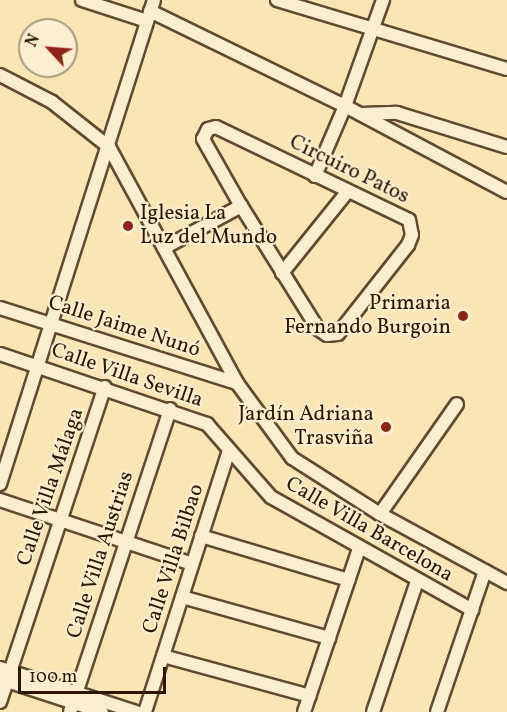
<!DOCTYPE html>
<meta charset="utf-8">
<style>
body{margin:0}
#map{position:relative;width:507px;height:712px;overflow:hidden;background:#f9e5b5;font-family:Vollkorn,serif}
div>[style]{position:absolute}
.roads{filter:drop-shadow(2px 0 #614a2f) drop-shadow(-2px 0 #614a2f) drop-shadow(0 2px #614a2f) drop-shadow(0 -2px #614a2f)}
.minor>*{height:12px;margin:-6px;padding:0 6px;transform-origin:6px;border-radius:6px;background:#fbeecf}
.dots>*{width:16px;height:16px;translate:-50% -50%;box-sizing:border-box;border:3px solid #fbeecf;border-radius:50%}
span{translate:-50% -50%;white-space:nowrap;text-align:center;line-height:1.15;-webkit-text-stroke:4.5px #fbeecf;paint-order:stroke}
.street-label{font-size:21px;color:#2e1602}
.poi-label{font-size:21px;color:#2e1602}
.left{translate:0 -50%;text-align:left}
.right{translate:-100% -50%;text-align:right}
.north{position:absolute;left:18px;top:18px;width:60px;height:60px;box-sizing:border-box;background:#fbeecf;border:2px solid #a9987d;border-radius:50%;rotate:296deg;font-size:16px;font-weight:700;line-height:24px;text-align:center;color:#2e1602}
.north::after{content:'';display:block;margin:auto;width:21px;height:27px;background:#8f2418;clip-path:polygon(50% 0,100% 100%,50% 72%,0 100%)}
.scale{position:absolute;left:18px;top:667px;width:148px;height:27px;box-sizing:border-box;border:3px solid #2e1602;border-top:0;padding-left:8px;font-size:18px;line-height:21px;white-space:nowrap;color:#2e1602;-webkit-text-stroke:4px #fbeecf;paint-order:stroke}
</style>
<div id="map">
<div class="roads">
<div class="minor">
<i style="left:82px;top:0;width:68px;rotate:17.9deg"></i>
<i style="left:277px;top:0;width:240px;rotate:16.7deg"></i>
<i style="left:150px;top:11px;width:217px;rotate:26deg"></i>
<i style="left:345px;top:106px;width:183px;rotate:28deg"></i>
<i style="left:0;top:75px;width:59px;rotate:27.4deg"></i>
<i style="left:52px;top:102px;width:73px;rotate:38.3deg"></i>
<i style="left:109px;top:147px;width:268px;rotate:61.5deg"></i>
<i style="left:237px;top:383px;width:93px;rotate:53.7deg"></i>
<i style="left:292px;top:458px;width:104px;rotate:32.5deg"></i>
<i style="left:380px;top:514px;width:145px;rotate:28.5deg"></i>
<i style="left:361px;top:114px;width:36px;rotate:-2deg"></i>
<i style="left:397px;top:113px;width:115px;rotate:17.2deg"></i>
<i style="left:216px;top:127px;width:214px;rotate:25.7deg"></i>
<i style="left:409px;top:220px;width:15px;rotate:79deg"></i>
<i style="left:412px;top:235px;width:11px;rotate:112deg"></i>
<i style="left:408px;top:245px;width:113px;rotate:128.2deg"></i>
<i style="left:338px;top:334px;width:11px;rotate:175deg"></i>
<i style="left:327px;top:335px;width:11px;rotate:-146deg"></i>
<i style="left:318px;top:329px;width:145px;rotate:-122deg"></i>
<i style="left:241px;top:206px;width:77px;rotate:-119.6deg"></i>
<i style="left:203px;top:139px;width:11px;rotate:-63deg"></i>
<i style="left:208px;top:129px;width:8px;rotate:-14deg"></i>
<i style="left:315px;top:176px;width:76px;rotate:-66.8deg"></i>
<i style="left:345px;top:106px;width:113px;rotate:-70.3deg"></i>
<i style="left:164px;top:248px;width:88px;rotate:-28.6deg"></i>
<i style="left:282px;top:273px;width:105px;rotate:-51.2deg"></i>
<i style="left:0;top:308px;width:249px;rotate:17.6deg"></i>
<i style="left:0;top:354px;width:219px;rotate:18.7deg"></i>
<i style="left:207px;top:424px;width:97px;rotate:48.8deg"></i>
<i style="left:271px;top:497px;width:231px;rotate:29.3deg"></i>
<i style="left:0;top:484px;width:508px;rotate:-72.35deg"></i>
<i style="left:0;top:500px;width:202px;rotate:18.4deg"></i>
<i style="left:380px;top:514px;width:134px;rotate:-55deg"></i>
<i style="left:201px;top:536px;width:154px;rotate:16.6deg"></i>
<i style="left:182px;top:597px;width:153px;rotate:15.6deg"></i>
<i style="left:163px;top:656px;width:152px;rotate:15.2deg"></i>
<i style="left:0;top:668px;width:143px;rotate:17.9deg"></i>
<i style="left:1px;top:679px;width:106px;rotate:18.1deg"></i>
<i style="left:0;top:702px;width:332px;rotate:-71.6deg"></i>
<i style="left:70px;top:712px;width:319px;rotate:-71.7deg"></i>
<i style="left:145px;top:712px;width:274px;rotate:-72.2deg"></i>
<i style="left:304px;top:712px;width:172px;rotate:-71.4deg"></i>
<i style="left:373px;top:712px;width:138px;rotate:-71.4deg"></i>
<i style="left:437px;top:712px;width:149px;rotate:-71.2deg"></i>
</div>
</div>
<div class="dots">
<i style="left:128px;top:226px;background:#8f2418"></i>
<i style="left:463px;top:316px;background:#8f2418"></i>
<i style="left:386px;top:427px;background:#8f2418"></i>
</div>
<div class="street-label">
<span style="left:349px;top:170px;rotate:26deg">Circuiro Patos</span>
<span style="left:124px;top:327px;rotate:18deg">Calle Jaime Nunó</span>
<span style="left:127px;top:376px;rotate:19deg">Calle Villa Sevilla</span>
<span style="left:51px;top:487px;rotate:-71deg">Calle Villa Málaga</span>
<span style="left:369px;top:530px;rotate:30deg">Calle Villa Barcelona</span>
<span style="left:101px;top:555px;rotate:-72deg">Calle Villa Austrias</span>
<span style="left:174px;top:559px;rotate:-72deg">Calle Villa Bilbao</span>
</div>
<div class="poi-label">
<span class="left" style="left:140px;top:226px">Iglesia La<br>Luz del Mundo</span>
<span class="right" style="left:451px;top:316px">Primaria<br>Fernando Burgoin</span>
<span class="right" style="left:374px;top:427px">Jardín Adriana<br>Trasviña</span>
</div>
<div class="north">N</div>
<div class="scale">100 m</div>
</div>
